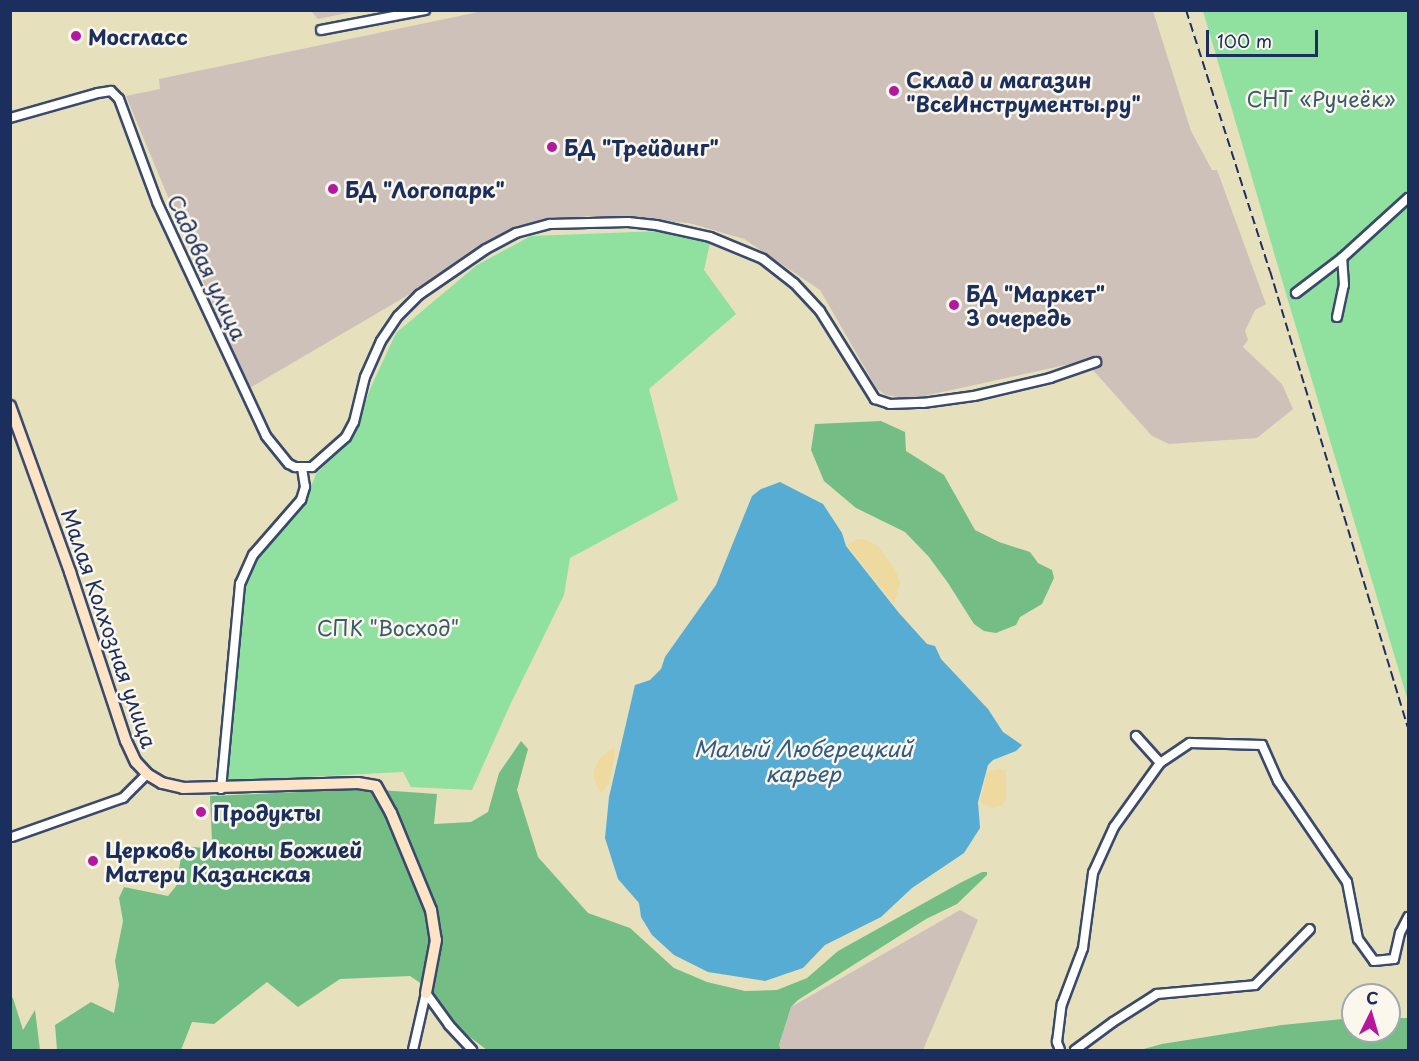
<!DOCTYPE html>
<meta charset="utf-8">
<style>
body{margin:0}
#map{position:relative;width:1419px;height:1061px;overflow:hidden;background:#e7e0bc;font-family:"Playpen Sans",sans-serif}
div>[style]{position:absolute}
.industrial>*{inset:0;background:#cec1ba}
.green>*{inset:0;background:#90e0a0}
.forest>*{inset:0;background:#74be86}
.sand>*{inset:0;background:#eeda9e}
.water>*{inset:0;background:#57acd3}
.roads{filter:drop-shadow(2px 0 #3a4a6c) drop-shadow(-2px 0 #3a4a6c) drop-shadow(0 2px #3a4a6c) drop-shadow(0 -2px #3a4a6c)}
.street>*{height:8px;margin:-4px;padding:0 4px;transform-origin:4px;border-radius:4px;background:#fff}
.secondary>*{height:10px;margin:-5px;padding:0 5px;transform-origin:5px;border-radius:5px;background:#fee4c6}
.rail>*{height:2px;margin-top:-1px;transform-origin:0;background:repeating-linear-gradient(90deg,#1b2f5e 0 9px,transparent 0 13.5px)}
.dots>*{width:16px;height:16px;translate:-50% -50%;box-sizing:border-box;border:3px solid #fbf7ec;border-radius:50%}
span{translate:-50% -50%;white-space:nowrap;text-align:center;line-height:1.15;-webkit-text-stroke:5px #fbf7ec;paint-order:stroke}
.poi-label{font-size:21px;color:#1b2f5e;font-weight:700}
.left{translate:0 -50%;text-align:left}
.park-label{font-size:21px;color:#385b6e}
.street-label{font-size:21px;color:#1b2f5e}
.water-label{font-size:22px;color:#305b87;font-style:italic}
.frame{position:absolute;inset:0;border:12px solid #1b2f5e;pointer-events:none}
.north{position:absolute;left:1341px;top:983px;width:60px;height:60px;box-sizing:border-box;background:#fbf7ec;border:2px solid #a1a7b3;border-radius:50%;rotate:5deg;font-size:16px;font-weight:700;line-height:24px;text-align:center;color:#1b2f5e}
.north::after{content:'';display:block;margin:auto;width:21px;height:27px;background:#b5179e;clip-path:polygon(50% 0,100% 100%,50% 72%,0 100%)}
.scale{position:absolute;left:1206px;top:30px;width:112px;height:27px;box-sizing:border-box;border:3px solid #1b2f5e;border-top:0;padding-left:8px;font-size:18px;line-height:21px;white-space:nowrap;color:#1b2f5e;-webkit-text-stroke:4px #fbf7ec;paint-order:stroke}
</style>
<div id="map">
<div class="industrial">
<i style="clip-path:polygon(311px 11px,358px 11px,318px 19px)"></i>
<i style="clip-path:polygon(483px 11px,1153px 11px,1191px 131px,1212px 170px,1217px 170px,1266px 304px,1255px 310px,1245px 331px,1248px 340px,1243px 347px,1282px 384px,1293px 409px,1257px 438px,1169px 444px,1152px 436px,1092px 369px,1098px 366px,1093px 359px,910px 399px,886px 395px,877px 389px,820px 290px,744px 239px,689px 223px,589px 216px,515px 227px,444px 274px,248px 389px,126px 96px,160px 89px,159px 79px)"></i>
<i style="clip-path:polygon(960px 910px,978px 920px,923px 1050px,781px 1050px,779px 1045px,791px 1007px)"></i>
</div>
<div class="green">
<i style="clip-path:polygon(1203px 11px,1408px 11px,1408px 701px,1287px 297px)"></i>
<i style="clip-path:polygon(662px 231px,710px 243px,704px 270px,736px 314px,649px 389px,678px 500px,570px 558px,564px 595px,510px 705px,472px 790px,411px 787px,403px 772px,228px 781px,225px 775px,242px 600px,251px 566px,305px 502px,316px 474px,354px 435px,370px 389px,396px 333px,477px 265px,531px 236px)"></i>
</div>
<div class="forest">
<i style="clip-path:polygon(881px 421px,905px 432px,906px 451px,944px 475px,975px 530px,999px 542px,1030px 552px,1038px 563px,1052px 570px,1054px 578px,1042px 604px,1020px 617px,1016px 625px,996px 633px,984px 631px,974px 624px,948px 583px,929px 557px,905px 532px,856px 508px,824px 481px,811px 450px,815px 424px)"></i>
<i style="clip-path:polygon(521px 741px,528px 749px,517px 790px,538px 857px,588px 913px,630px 928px,674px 968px,707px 982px,745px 991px,777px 990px,807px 978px,838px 951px,960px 883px,982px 872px,987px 872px,987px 875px,957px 904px,926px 919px,798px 1000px,791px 1007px,779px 1045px,781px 1050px,487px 1050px,459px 1029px,432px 991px,410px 976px,340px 979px,298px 1007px,267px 982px,214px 1024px,192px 1022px,181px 1050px,57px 1050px,55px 1025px,91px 1002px,114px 1013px,119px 985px,115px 961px,123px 921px,119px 898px,124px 887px,168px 896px,176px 886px,183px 846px,204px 848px,212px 842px,210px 796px,365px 789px,437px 794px,434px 824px,471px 822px,488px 812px,499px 773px)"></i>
<i style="clip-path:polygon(11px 998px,13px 998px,23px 1030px,35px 1010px,40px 1050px,11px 1050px)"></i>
<i style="clip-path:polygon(1353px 1018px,1353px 1031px,1389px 1031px,1389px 1018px,1408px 1018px,1408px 1050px,1140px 1050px,1162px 1044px,1282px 1025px)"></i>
</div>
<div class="sand">
<i style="clip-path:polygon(858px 539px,867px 540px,878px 546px,895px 569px,900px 583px,894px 604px,847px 545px)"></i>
<i style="clip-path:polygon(614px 747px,615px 755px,609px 784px,601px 793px,594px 780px,594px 770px,599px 759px)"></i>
<i style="clip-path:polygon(999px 769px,1006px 770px,1006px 799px,1002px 805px,991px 808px,980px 802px,987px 772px)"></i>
</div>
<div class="water">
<i style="clip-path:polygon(780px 482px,823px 504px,842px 533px,846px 546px,899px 613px,927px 644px,935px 646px,941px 659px,988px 709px,1003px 732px,1022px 745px,1016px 751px,993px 760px,988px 765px,978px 802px,980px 828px,964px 853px,912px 888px,881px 917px,825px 945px,803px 968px,765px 981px,708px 972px,674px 955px,652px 935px,641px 917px,639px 903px,618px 879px,605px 838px,609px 797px,635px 685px,650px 680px,661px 669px,665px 657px,716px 585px,752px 496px,761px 489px)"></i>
</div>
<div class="roads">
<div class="street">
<i style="left:321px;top:30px;width:106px;rotate:-10.9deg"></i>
<i style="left:10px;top:118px;width:91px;rotate:-15.9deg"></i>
<i style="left:98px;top:93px;width:13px;rotate:-9deg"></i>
<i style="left:111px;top:91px;width:11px;rotate:45deg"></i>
<i style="left:119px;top:99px;width:110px;rotate:69.7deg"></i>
<i style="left:157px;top:202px;width:258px;rotate:65deg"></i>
<i style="left:266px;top:436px;width:36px;rotate:51deg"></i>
<i style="left:289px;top:464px;width:7px;rotate:27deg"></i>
<i style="left:295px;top:467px;width:17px"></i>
<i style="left:312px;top:467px;width:45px;rotate:-41.4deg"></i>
<i style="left:346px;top:437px;width:17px;rotate:-62deg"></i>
<i style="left:354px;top:422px;width:46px;rotate:-76.3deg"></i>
<i style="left:365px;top:377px;width:39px;rotate:-66deg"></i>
<i style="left:381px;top:341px;width:30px;rotate:-56deg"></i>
<i style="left:398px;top:316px;width:30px;rotate:-45deg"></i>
<i style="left:419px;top:295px;width:81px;rotate:-34.5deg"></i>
<i style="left:486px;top:249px;width:34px;rotate:-28deg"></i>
<i style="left:516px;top:233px;width:35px;rotate:-15deg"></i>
<i style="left:550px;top:224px;width:78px;rotate:-1.5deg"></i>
<i style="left:628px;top:222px;width:28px;rotate:6deg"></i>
<i style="left:656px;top:225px;width:55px;rotate:12.5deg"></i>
<i style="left:710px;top:237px;width:57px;rotate:22.5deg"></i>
<i style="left:763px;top:259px;width:39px;rotate:38deg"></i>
<i style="left:794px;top:283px;width:38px;rotate:47deg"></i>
<i style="left:820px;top:311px;width:104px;rotate:58deg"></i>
<i style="left:875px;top:399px;width:16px;rotate:18deg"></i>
<i style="left:890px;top:404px;width:33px;rotate:-2deg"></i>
<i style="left:923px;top:403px;width:51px;rotate:-7.8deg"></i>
<i style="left:974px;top:396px;width:78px;rotate:-13.3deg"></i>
<i style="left:1050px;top:378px;width:49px;rotate:-19.2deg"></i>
<i style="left:1296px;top:293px;width:58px;rotate:-37.3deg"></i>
<i style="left:1337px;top:317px;width:33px;rotate:-78deg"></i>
<i style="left:1344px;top:285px;width:27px;rotate:-94deg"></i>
<i style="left:1342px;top:258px;width:89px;rotate:-42.3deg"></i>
<i style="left:1136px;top:736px;width:36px;rotate:48deg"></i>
<i style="left:1160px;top:763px;width:36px;rotate:-34deg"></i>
<i style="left:1190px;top:743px;width:72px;rotate:1.6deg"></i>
<i style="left:1262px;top:745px;width:39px;rotate:66deg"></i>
<i style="left:1278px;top:781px;width:122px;rotate:55.7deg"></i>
<i style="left:1347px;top:882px;width:58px;rotate:79.1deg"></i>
<i style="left:1358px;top:939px;width:27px;rotate:54deg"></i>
<i style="left:1374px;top:961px;width:20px;rotate:-6deg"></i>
<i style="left:1394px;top:959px;width:27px;rotate:-77deg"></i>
<i style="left:1400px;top:933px;width:18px;rotate:-63deg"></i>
<i style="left:221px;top:789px;width:206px;rotate:-84.7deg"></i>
<i style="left:240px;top:584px;width:32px;rotate:-66deg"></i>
<i style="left:253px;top:555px;width:73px;rotate:-48.9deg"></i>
<i style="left:301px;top:500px;width:14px;rotate:-73deg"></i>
<i style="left:305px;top:487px;width:19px;rotate:-99deg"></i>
<i style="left:12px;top:837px;width:118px;rotate:-19.4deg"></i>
<i style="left:123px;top:798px;width:34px;rotate:-45deg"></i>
<i style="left:426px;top:993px;width:39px;rotate:54deg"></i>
<i style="left:449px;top:1025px;width:34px;rotate:47deg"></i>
<i style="left:413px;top:1050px;width:58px;rotate:-77.2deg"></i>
<i style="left:1060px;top:1050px;width:9px;rotate:-111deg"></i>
<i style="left:1057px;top:1042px;width:38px;rotate:-83deg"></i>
<i style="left:1062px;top:1004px;width:60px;rotate:-69.4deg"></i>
<i style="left:1083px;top:948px;width:76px;rotate:-82.4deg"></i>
<i style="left:1093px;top:873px;width:51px;rotate:-65.5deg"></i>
<i style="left:1114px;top:827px;width:79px;rotate:-54.3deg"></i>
<i style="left:1075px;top:1050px;width:47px;rotate:-36.4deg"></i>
<i style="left:1113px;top:1022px;width:52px;rotate:-32.5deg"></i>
<i style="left:1157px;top:994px;width:98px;rotate:-5.2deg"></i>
<i style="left:1255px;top:985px;width:78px;rotate:-45.5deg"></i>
</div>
<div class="secondary">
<i style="left:10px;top:406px;width:177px;rotate:70.1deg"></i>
<i style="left:70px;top:572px;width:178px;rotate:71.7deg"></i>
<i style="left:126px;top:741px;width:23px;rotate:65deg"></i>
<i style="left:136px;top:762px;width:16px;rotate:47deg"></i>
<i style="left:147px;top:774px;width:17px;rotate:31deg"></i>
<i style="left:162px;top:783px;width:22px;rotate:13deg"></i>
<i style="left:183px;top:788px;width:175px;rotate:-1.6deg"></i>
<i style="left:358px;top:783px;width:18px;rotate:9deg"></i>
<i style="left:376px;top:786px;width:31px;rotate:61deg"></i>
<i style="left:391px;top:813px;width:105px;rotate:67.6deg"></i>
<i style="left:431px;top:910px;width:30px;rotate:81deg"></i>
<i style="left:436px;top:940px;width:54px;rotate:100.7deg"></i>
</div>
</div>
<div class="rail">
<i style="left:1186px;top:10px;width:274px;rotate:72.2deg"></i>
<i style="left:1270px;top:271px;width:476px;rotate:73.2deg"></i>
</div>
<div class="dots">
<i style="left:76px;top:36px;background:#b5179e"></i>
<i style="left:894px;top:91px;background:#b5179e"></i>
<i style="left:552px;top:147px;background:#b5179e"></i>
<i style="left:333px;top:189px;background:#b5179e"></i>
<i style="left:954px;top:305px;background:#b5179e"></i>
<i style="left:201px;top:812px;background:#b5179e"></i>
<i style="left:93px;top:861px;background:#b5179e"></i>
</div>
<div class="poi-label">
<span class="left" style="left:88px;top:36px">Мосгласс</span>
<span class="left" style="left:906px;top:91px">Склад и магазин<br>"ВсеИнструменты.ру"</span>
<span class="left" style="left:564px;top:147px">БД "Трейдинг"</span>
<span class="left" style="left:345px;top:189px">БД "Логопарк"</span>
<span class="left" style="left:966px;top:305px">БД "Маркет"<br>3 очередь</span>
<span class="left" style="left:213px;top:812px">Продукты</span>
<span class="left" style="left:105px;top:861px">Церковь Иконы Божией<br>Матери Казанская</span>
</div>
<div class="park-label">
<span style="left:1321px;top:98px">СНТ «Ручеёк»</span>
<span style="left:388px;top:627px">СПК "Восход"</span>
</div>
<div class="street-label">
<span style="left:208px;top:267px;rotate:65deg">Садовая улица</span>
<span style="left:110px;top:628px;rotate:71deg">Малая Колхозная улица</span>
</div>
<div class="water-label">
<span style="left:803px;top:760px">Малый Люберецкий<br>карьер</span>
</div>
<div class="frame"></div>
<div class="north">С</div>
<div class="scale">100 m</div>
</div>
